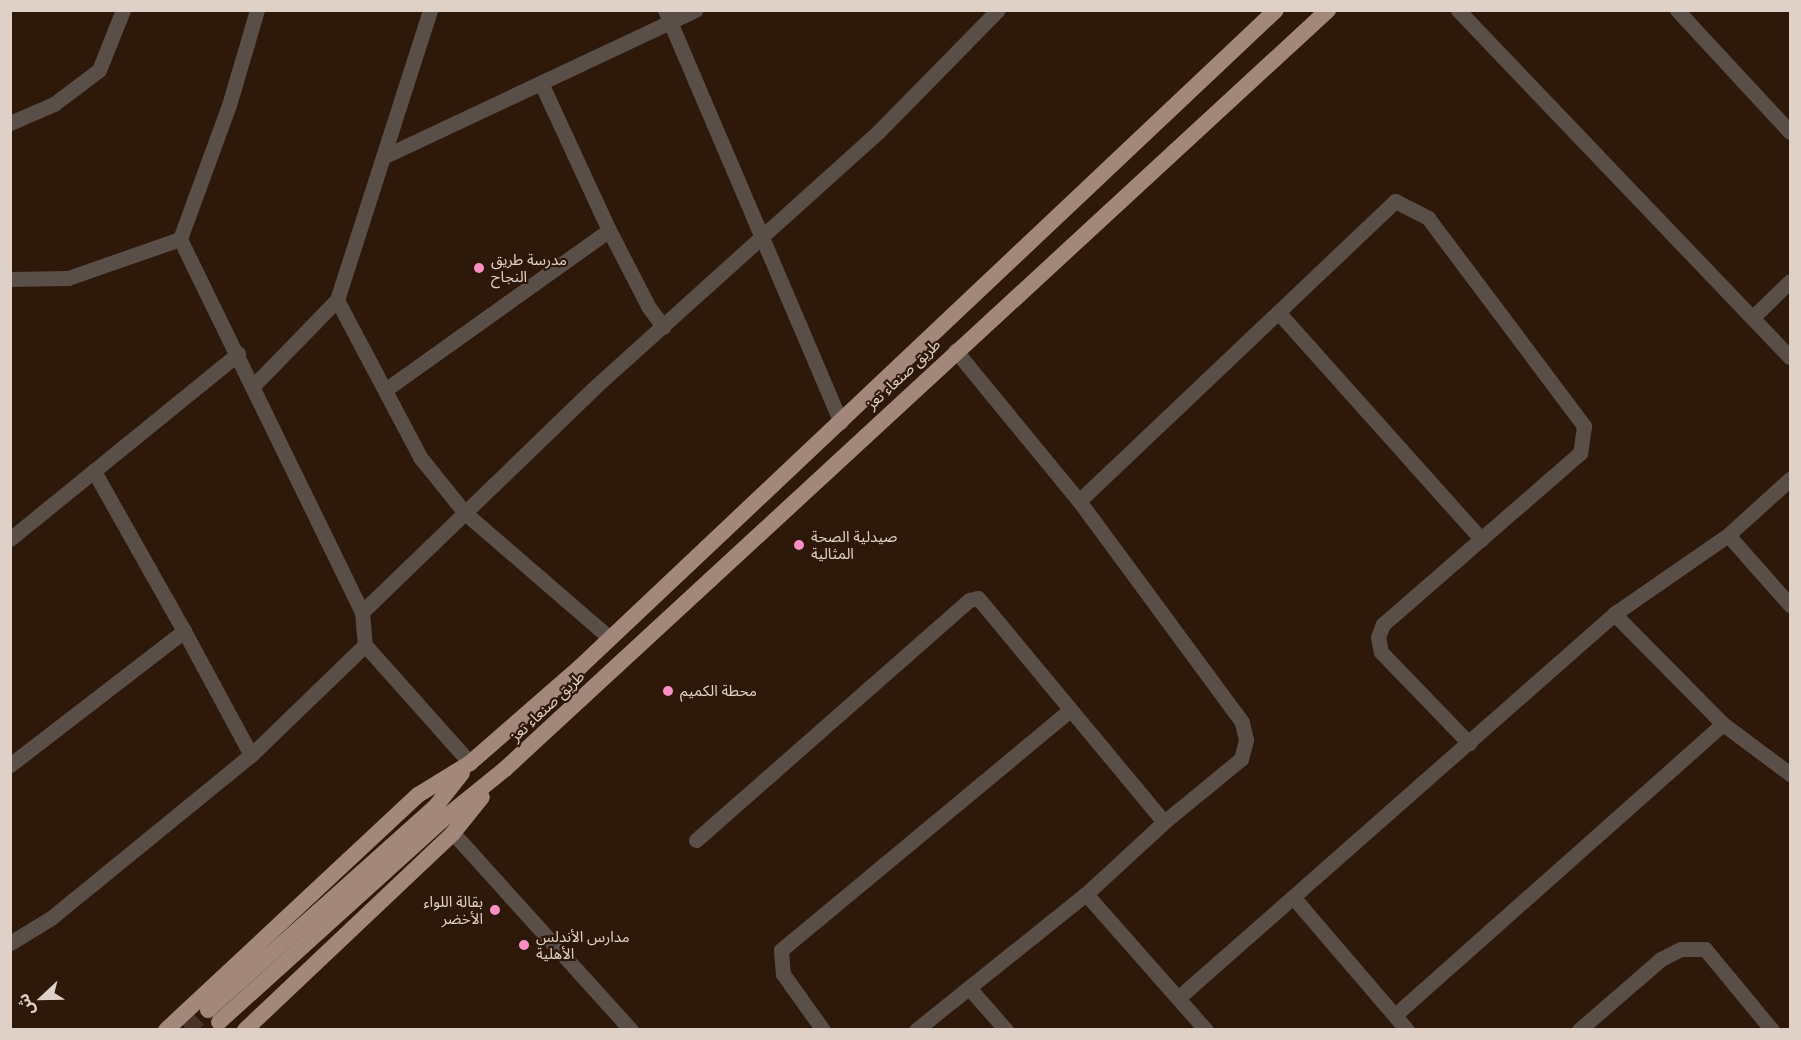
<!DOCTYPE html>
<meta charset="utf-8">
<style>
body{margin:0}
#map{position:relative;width:1801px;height:1040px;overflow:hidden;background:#2d1809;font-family:"Golos Text","Noto Sans Arabic",sans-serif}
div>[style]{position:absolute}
.trunk-tunnel>*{height:16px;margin-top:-8px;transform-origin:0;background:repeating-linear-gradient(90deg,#483426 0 16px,transparent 0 24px)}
.minor>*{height:15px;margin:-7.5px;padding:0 7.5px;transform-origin:7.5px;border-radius:7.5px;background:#5a4e48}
.trunk>*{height:16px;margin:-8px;padding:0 8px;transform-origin:8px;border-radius:8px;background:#a3877a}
.dots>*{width:16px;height:16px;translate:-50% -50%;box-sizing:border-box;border:3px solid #2d1809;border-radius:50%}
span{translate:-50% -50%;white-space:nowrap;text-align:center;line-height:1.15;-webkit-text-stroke:4.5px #2d1809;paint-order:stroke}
.poi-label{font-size:15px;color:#e0d1c8}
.left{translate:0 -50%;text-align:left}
.right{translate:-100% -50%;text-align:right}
.street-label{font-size:15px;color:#e0d1c8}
.frame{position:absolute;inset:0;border:12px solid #e0d1c8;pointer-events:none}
.north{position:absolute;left:12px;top:968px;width:60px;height:60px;-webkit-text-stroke:4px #2d1809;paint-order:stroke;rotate:248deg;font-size:16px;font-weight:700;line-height:24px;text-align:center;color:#e0d1c8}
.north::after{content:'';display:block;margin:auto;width:21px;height:27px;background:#e0d1c8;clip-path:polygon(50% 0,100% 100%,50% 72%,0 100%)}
</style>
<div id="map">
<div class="trunk-tunnel">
<i style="left:187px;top:1030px;width:29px;rotate:-44deg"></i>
</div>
<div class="minor">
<i style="left:257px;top:10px;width:99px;rotate:106.4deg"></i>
<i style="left:229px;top:105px;width:143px;rotate:110.1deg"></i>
<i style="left:180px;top:239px;width:415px;rotate:64deg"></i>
<i style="left:362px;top:612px;width:33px;rotate:85deg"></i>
<i style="left:365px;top:645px;width:158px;rotate:48.3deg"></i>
<i style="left:665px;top:10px;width:448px;rotate:66.9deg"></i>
<i style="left:1458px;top:10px;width:480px;rotate:46.3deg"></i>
<i style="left:1677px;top:10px;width:166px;rotate:47.2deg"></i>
<i style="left:541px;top:83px;width:162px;rotate:65.2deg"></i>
<i style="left:609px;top:230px;width:85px;rotate:62.8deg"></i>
<i style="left:648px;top:306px;width:26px;rotate:54deg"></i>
<i style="left:10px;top:123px;width:48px;rotate:-23.4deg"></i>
<i style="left:54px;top:104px;width:56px;rotate:-37.1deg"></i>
<i style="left:99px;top:70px;width:65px;rotate:-68.2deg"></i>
<i style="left:385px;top:156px;width:343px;rotate:-25.2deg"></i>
<i style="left:10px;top:279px;width:58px;rotate:-1deg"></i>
<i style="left:68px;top:278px;width:119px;rotate:-19.2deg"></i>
<i style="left:337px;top:300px;width:178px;rotate:62.1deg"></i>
<i style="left:420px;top:457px;width:72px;rotate:51.2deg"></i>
<i style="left:465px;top:513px;width:191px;rotate:40.8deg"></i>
<i style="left:1278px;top:312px;width:305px;rotate:48.2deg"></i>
<i style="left:1754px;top:316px;width:50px;rotate:-44.2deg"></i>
<i style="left:254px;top:385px;width:119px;rotate:-45.7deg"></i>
<i style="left:337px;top:300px;width:305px;rotate:-72.2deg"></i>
<i style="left:385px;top:390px;width:275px;rotate:-35.5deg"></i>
<i style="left:1079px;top:501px;width:436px;rotate:-43.5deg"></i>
<i style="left:1395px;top:201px;width:37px;rotate:27deg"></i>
<i style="left:1428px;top:218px;width:260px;rotate:53.1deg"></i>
<i style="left:1584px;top:426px;width:27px;rotate:98deg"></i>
<i style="left:1580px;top:453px;width:261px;rotate:139deg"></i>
<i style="left:1383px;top:624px;width:14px;rotate:111deg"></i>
<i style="left:1378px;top:637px;width:15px;rotate:79deg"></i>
<i style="left:1381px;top:652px;width:127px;rotate:46deg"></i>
<i style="left:1728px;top:535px;width:94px;rotate:48.5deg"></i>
<i style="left:10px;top:539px;width:294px;rotate:-39.1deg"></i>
<i style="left:362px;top:612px;width:325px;rotate:-44deg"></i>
<i style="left:596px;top:386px;width:380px;rotate:-42deg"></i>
<i style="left:878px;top:132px;width:171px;rotate:-45.5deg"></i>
<i style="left:184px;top:631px;width:141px;rotate:61.6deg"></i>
<i style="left:251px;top:755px;width:158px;rotate:-44deg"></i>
<i style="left:1723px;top:724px;width:84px;rotate:36.7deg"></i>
<i style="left:10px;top:765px;width:220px;rotate:-37.6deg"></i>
<i style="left:184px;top:631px;width:184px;rotate:-119.4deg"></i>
<i style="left:453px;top:833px;width:266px;rotate:47.9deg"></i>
<i style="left:696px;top:840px;width:363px;rotate:-41.3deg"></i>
<i style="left:969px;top:600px;width:9px;rotate:-13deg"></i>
<i style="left:978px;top:598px;width:291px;rotate:50.3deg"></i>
<i style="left:1086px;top:894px;width:181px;rotate:48.6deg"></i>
<i style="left:1293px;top:897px;width:175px;rotate:49.4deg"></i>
<i style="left:10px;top:943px;width:48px;rotate:-31.4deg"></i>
<i style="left:51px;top:918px;width:258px;rotate:-39.2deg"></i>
<i style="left:970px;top:989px;width:55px;rotate:48.7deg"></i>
<i style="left:1178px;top:998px;width:581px;rotate:-41.37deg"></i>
<i style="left:1614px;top:614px;width:139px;rotate:-34.7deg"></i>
<i style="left:1728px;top:535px;width:84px;rotate:-42.1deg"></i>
<i style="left:1395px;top:1015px;width:438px;rotate:-41.6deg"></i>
<i style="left:1723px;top:724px;width:155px;rotate:-134.7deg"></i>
<i style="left:823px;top:1030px;width:69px;rotate:-125.5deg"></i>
<i style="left:783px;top:974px;width:24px;rotate:-95deg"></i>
<i style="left:781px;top:950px;width:376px;rotate:-39.7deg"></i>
<i style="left:916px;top:1030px;width:218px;rotate:-38.7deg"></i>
<i style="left:1086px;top:894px;width:106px;rotate:-42.7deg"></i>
<i style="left:1164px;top:822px;width:99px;rotate:-39.3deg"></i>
<i style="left:1241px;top:759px;width:20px;rotate:-75deg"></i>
<i style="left:1246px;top:740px;width:18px;rotate:-103deg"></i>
<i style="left:1242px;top:722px;width:275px;rotate:-126.4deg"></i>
<i style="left:1079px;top:501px;width:195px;rotate:-129.4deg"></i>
<i style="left:1579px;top:1030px;width:108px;rotate:-40.9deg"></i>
<i style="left:1661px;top:959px;width:22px;rotate:-27deg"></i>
<i style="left:1681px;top:949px;width:24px"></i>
<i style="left:1705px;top:949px;width:105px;rotate:50.4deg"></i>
</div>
<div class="trunk">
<i style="left:208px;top:1010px;width:306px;rotate:-41.8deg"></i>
<i style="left:436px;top:806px;width:42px;rotate:-51.8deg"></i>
<i style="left:219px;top:1022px;width:307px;rotate:-42.1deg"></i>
<i style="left:447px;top:816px;width:75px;rotate:-39deg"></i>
<i style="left:505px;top:769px;width:1120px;rotate:-42.68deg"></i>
<i style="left:166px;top:1030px;width:345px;rotate:-43deg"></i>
<i style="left:418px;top:795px;width:61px;rotate:-31.6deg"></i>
<i style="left:470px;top:763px;width:146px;rotate:-41.1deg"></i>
<i style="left:580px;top:667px;width:957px;rotate:-43.35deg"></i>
<i style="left:245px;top:1030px;width:286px;rotate:-43.4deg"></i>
<i style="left:453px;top:833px;width:46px;rotate:-51.1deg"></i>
</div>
<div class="dots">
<i style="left:479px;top:268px;background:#fb8fc3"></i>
<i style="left:799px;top:545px;background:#fb8fc3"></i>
<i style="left:668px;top:691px;background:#fb8fc3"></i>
<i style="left:495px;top:910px;background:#fb8fc3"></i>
<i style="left:524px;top:945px;background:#fb8fc3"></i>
</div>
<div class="poi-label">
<span class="left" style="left:491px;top:268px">مدرسة طريق<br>النجاح</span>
<span class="left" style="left:811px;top:545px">صيدلية الصحة<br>المثالية</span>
<span class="left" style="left:680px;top:691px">محطة الكميم</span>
<span class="right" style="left:483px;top:910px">بقالة اللواء<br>الأخضر</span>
<span class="left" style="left:536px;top:945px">مدارس الأندلس<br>الأهلية</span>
</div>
<div class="street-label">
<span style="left:903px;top:374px;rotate:-43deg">طريق صنعاء تعز</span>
<span style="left:547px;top:706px;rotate:-43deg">طريق صنعاء تعز</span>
</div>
<div class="frame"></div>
<div class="north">ش</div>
</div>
